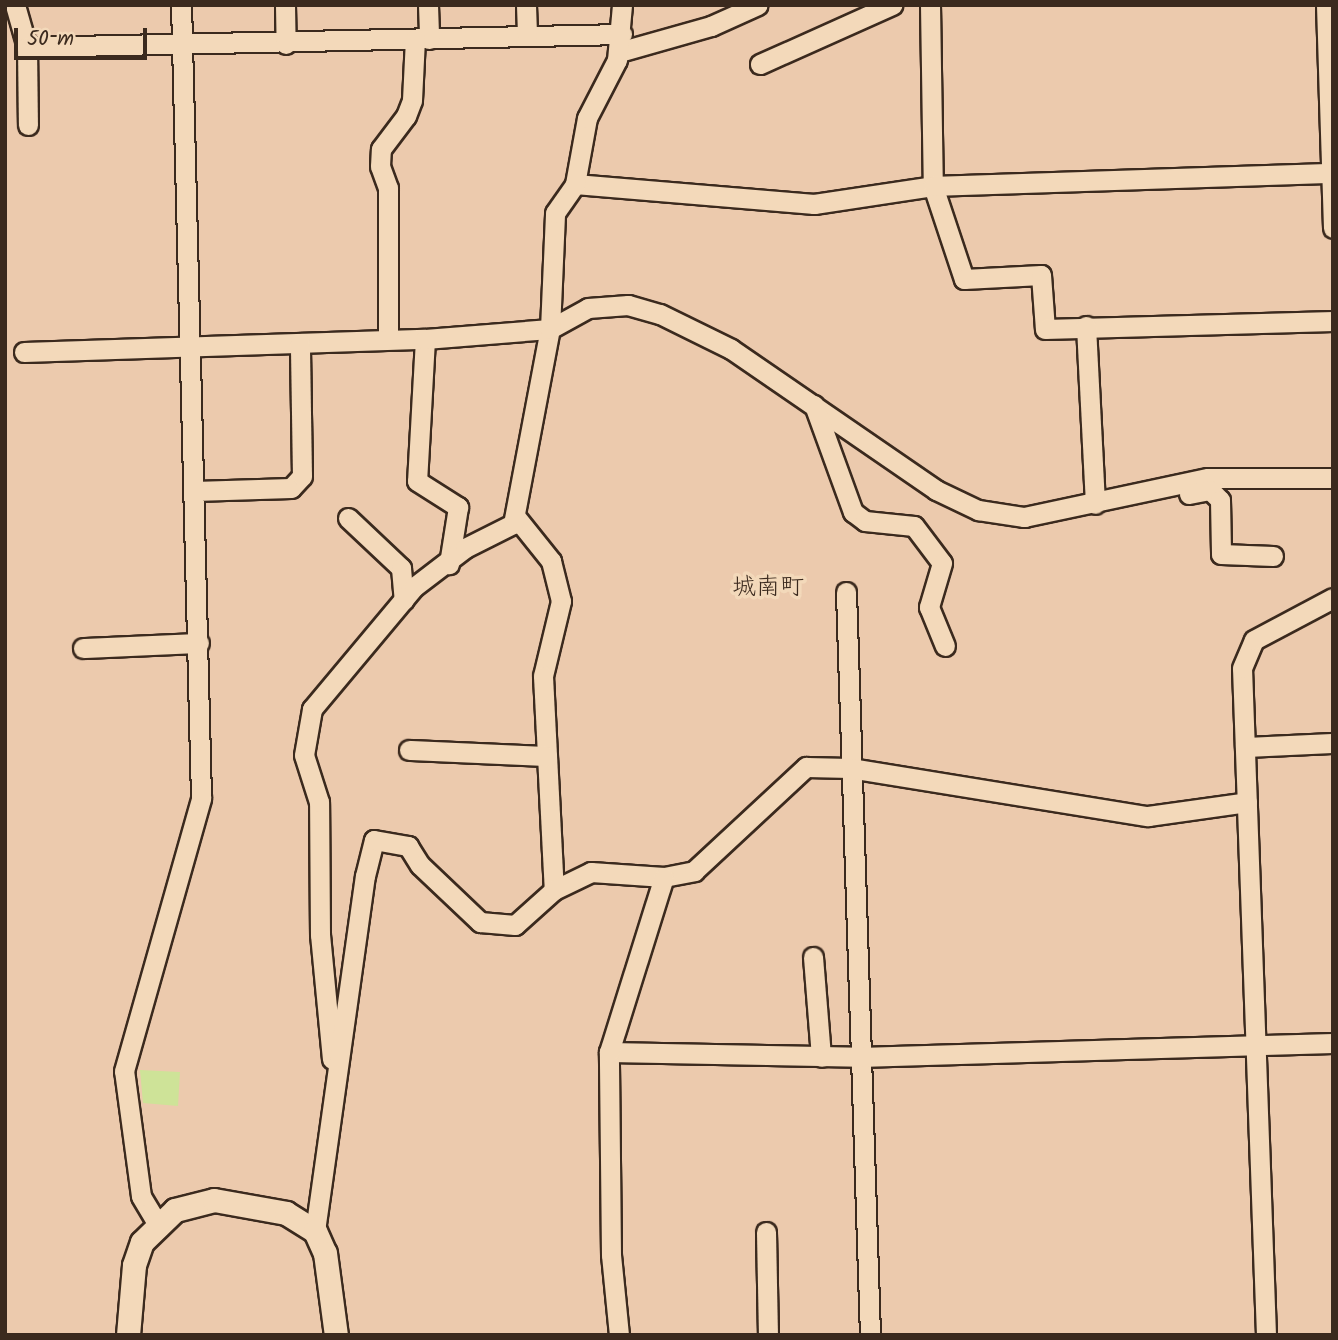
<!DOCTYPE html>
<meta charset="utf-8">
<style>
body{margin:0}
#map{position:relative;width:1338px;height:1340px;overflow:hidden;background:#eccaad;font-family:Kalam,"Klee One",sans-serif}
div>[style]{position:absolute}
.green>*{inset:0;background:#cee398}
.roads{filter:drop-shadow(2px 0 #3b2a1e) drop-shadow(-2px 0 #3b2a1e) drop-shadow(0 2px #3b2a1e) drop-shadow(0 -2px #3b2a1e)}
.minor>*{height:19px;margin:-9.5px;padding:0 9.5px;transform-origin:9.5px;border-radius:9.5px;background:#f3d9ba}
.tertiary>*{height:23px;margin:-11.5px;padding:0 11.5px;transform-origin:11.5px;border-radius:11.5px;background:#f3d9ba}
span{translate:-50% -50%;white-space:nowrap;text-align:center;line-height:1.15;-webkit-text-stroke:7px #f3d9ba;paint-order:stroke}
.neighbourhood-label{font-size:24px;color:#3b2a1e}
.frame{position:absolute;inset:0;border:7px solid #3b2a1e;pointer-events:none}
.scale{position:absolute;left:14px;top:28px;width:133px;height:32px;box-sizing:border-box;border:4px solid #3b2a1e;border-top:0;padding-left:9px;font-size:21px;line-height:24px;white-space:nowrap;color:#3b2a1e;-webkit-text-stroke:5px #f3d9ba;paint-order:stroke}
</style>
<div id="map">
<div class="green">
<i style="clip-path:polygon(140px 1070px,180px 1072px,178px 1106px,143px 1103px)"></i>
</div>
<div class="roads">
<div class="minor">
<i style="left:15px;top:5px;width:44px;rotate:74.1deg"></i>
<i style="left:27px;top:47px;width:595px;rotate:-1.25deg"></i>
<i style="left:285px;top:5px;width:39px;rotate:89deg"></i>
<i style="left:428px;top:5px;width:34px;rotate:88deg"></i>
<i style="left:526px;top:5px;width:31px;rotate:88deg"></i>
<i style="left:930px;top:5px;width:181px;rotate:89.1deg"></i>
<i style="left:933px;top:186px;width:98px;rotate:71.6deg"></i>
<i style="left:964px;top:279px;width:77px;rotate:-3deg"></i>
<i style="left:1041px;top:275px;width:54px;rotate:85.8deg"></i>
<i style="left:1045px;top:329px;width:288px;rotate:-1.6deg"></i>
<i style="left:1326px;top:5px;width:223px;rotate:88.2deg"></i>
<i style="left:27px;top:47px;width:78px;rotate:89.3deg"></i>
<i style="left:619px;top:52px;width:96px;rotate:-15.8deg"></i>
<i style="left:711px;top:26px;width:51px;rotate:-24.1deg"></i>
<i style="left:760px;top:64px;width:145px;rotate:-24.1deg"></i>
<i style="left:575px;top:184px;width:240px;rotate:4.8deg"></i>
<i style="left:814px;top:204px;width:120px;rotate:-8.6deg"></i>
<i style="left:933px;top:186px;width:400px;rotate:-1.9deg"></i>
<i style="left:1086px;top:326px;width:178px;rotate:87.1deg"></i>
<i style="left:388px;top:339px;width:151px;rotate:-90deg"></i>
<i style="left:388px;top:188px;width:23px;rotate:-110deg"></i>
<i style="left:380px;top:166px;width:17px;rotate:-87deg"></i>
<i style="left:381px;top:149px;width:41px;rotate:-52.9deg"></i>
<i style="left:406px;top:116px;width:17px;rotate:-69deg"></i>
<i style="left:412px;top:100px;width:61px;rotate:-87.2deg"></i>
<i style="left:425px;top:339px;width:142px;rotate:93.2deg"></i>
<i style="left:417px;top:481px;width:49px;rotate:32.4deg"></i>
<i style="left:458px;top:507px;width:58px;rotate:99deg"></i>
<i style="left:24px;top:352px;width:401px;rotate:-1.9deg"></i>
<i style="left:425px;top:339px;width:125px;rotate:-4.6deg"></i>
<i style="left:550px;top:329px;width:43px;rotate:-28.9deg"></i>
<i style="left:588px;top:308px;width:40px;rotate:-4.3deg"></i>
<i style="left:628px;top:305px;width:33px;rotate:16deg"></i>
<i style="left:660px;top:314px;width:79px;rotate:26.2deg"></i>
<i style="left:731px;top:349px;width:249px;rotate:34.5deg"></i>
<i style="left:936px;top:490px;width:47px;rotate:25.5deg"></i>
<i style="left:978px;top:510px;width:47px;rotate:8.7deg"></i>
<i style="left:1024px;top:517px;width:188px;rotate:-12deg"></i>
<i style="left:1208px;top:478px;width:125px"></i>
<i style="left:814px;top:405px;width:114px;rotate:70deg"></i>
<i style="left:853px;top:512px;width:15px;rotate:37deg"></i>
<i style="left:865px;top:521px;width:49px;rotate:5.8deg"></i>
<i style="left:914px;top:526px;width:46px;rotate:52.9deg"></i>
<i style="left:942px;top:563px;width:46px;rotate:106.5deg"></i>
<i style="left:929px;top:607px;width:42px;rotate:67.7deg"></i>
<i style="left:194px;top:491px;width:97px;rotate:-1.8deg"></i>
<i style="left:291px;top:488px;width:16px;rotate:-47deg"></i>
<i style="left:302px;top:476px;width:133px;rotate:-90.9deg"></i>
<i style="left:1189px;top:494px;width:21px;rotate:-11deg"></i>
<i style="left:1210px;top:490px;width:14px;rotate:45deg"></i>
<i style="left:1220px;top:500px;width:54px;rotate:88.9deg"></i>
<i style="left:1221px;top:554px;width:52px;rotate:2.2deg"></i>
<i style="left:515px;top:516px;width:58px;rotate:51.3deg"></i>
<i style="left:551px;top:561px;width:41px;rotate:76deg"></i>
<i style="left:561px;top:601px;width:77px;rotate:103.5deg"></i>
<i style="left:543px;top:676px;width:214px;rotate:87.1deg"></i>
<i style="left:348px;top:518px;width:73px;rotate:43.3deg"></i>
<i style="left:401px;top:568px;width:32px;rotate:85deg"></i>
<i style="left:846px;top:592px;width:743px;rotate:88.15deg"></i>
<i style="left:83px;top:648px;width:116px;rotate:-2.5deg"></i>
<i style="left:1245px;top:747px;width:88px;rotate:-2.6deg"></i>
<i style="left:409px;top:750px;width:138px;rotate:2.5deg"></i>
<i style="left:813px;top:957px;width:100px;rotate:85.4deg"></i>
<i style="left:609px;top:1052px;width:250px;rotate:1.1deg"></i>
<i style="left:859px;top:1057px;width:474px;rotate:-1.7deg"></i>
<i style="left:332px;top:1059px;width:125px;rotate:-95.5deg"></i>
<i style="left:320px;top:935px;width:133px;rotate:-90.4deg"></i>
<i style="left:319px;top:802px;width:49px;rotate:-107.7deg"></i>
<i style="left:304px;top:755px;width:47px;rotate:-80.1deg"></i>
<i style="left:312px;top:709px;width:159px;rotate:-50.1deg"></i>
<i style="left:414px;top:587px;width:64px;rotate:-37.4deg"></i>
<i style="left:465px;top:548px;width:54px;rotate:-26.6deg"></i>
<i style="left:513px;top:524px;width:198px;rotate:-79.3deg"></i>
<i style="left:550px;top:329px;width:116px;rotate:-87.5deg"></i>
<i style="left:555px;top:213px;width:35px;rotate:-55deg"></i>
<i style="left:575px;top:184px;width:67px;rotate:-79.7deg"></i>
<i style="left:587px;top:118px;width:65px;rotate:-62.7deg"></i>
<i style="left:617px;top:60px;width:55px;rotate:-84.8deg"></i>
<i style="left:157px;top:1223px;width:31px;rotate:-121deg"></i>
<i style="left:141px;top:1196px;width:126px;rotate:-97.7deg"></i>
<i style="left:124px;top:1071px;width:284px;rotate:-74.2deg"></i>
<i style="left:201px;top:798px;width:793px;rotate:-91.44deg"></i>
<i style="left:315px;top:1231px;width:359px;rotate:-82deg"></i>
<i style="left:365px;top:876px;width:37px;rotate:-76deg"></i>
<i style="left:374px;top:840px;width:35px;rotate:10deg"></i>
<i style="left:408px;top:846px;width:22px;rotate:58deg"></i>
<i style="left:420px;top:865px;width:83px;rotate:43.5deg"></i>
<i style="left:480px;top:922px;width:35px;rotate:5deg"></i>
<i style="left:515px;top:925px;width:52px;rotate:-41.9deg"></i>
<i style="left:554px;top:890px;width:41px;rotate:-25.9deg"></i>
<i style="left:591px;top:872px;width:73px;rotate:3.9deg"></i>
<i style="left:664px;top:877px;width:31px;rotate:-11deg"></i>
<i style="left:694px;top:871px;width:153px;rotate:-42.9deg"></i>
<i style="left:806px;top:767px;width:44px;rotate:1.3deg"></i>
<i style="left:850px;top:768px;width:302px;rotate:9.2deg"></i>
<i style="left:1148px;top:816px;width:100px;rotate:-8deg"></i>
<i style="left:766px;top:1232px;width:103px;rotate:88.9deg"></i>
<i style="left:619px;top:1335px;width:80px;rotate:-95.7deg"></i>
<i style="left:611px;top:1255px;width:203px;rotate:-90.6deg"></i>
<i style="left:609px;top:1052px;width:183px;rotate:-72.6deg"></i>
<i style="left:1266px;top:1335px;width:667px;rotate:-92.06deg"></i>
<i style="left:1242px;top:668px;width:30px;rotate:-67deg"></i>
<i style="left:1254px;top:640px;width:89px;rotate:-28deg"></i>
</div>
<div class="tertiary">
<i style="left:128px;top:1335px;width:70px;rotate:-85.1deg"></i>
<i style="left:134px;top:1265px;width:24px;rotate:-71deg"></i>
<i style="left:142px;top:1242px;width:46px;rotate:-44.1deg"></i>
<i style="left:175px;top:1210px;width:40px;rotate:-14.4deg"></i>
<i style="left:214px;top:1200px;width:73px;rotate:10.2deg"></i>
<i style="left:286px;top:1213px;width:34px;rotate:32deg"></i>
<i style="left:315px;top:1231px;width:24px;rotate:66deg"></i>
<i style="left:325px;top:1253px;width:83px;rotate:82.4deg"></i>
</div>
</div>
<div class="neighbourhood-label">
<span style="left:768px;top:588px">城南町</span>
</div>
<div class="frame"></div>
<div class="scale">50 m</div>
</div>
